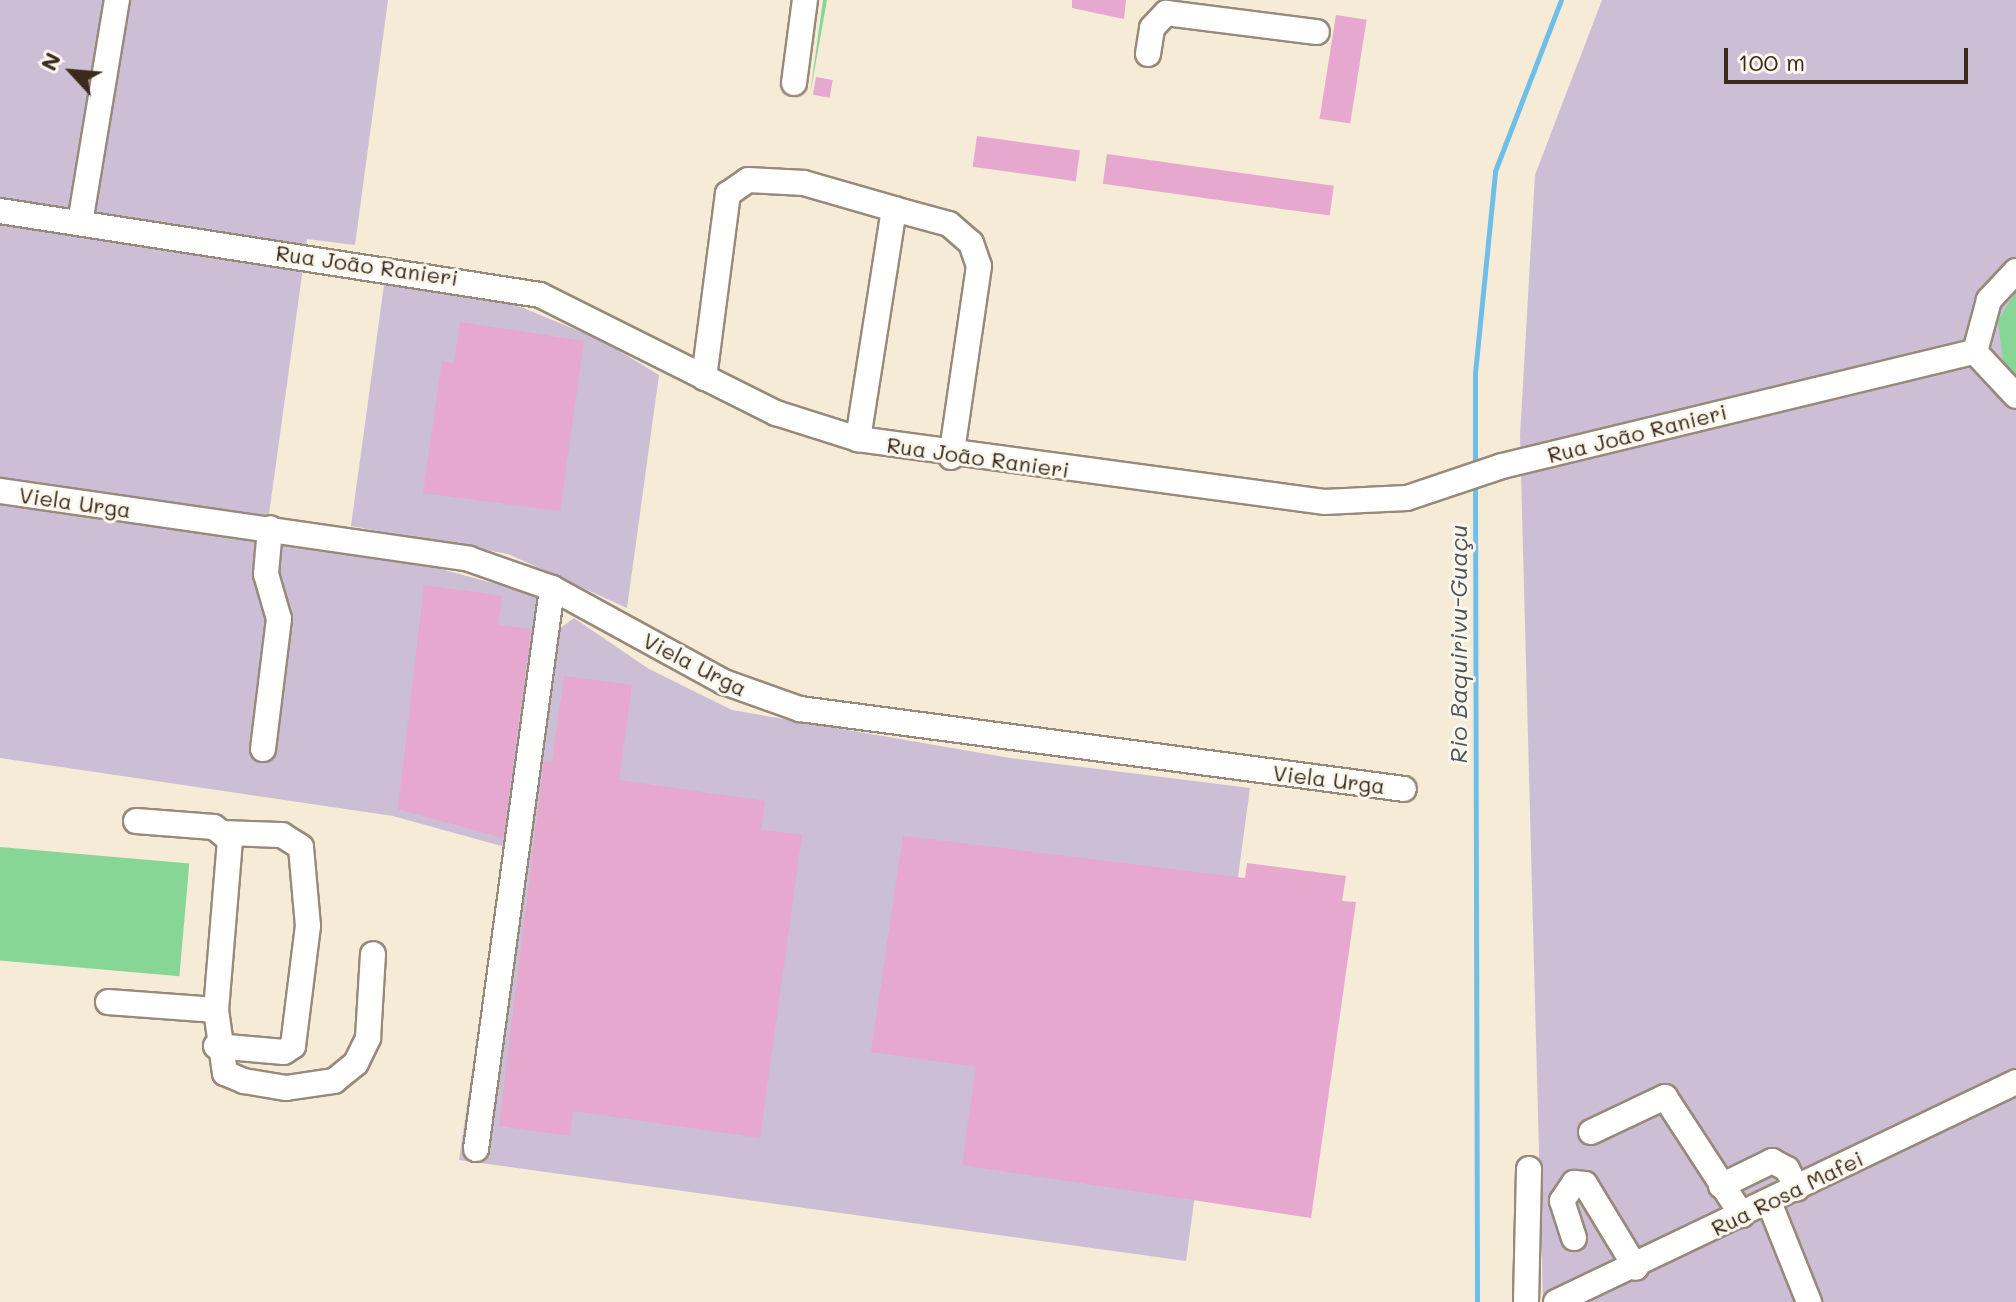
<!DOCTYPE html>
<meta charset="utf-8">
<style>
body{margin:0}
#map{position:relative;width:2016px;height:1302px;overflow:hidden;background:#f5ebd6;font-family:Mali,sans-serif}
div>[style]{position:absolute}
.industrial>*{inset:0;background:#ccbed4}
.green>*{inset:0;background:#87d696;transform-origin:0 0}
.stream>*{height:5px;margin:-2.5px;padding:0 2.5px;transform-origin:2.5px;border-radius:2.5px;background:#6fbee9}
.building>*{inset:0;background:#e6a8ce;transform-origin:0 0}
.roads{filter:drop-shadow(2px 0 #988a7a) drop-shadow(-2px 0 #988a7a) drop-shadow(0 2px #988a7a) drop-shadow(0 -2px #988a7a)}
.minor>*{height:24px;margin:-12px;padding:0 12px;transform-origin:12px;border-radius:12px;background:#fff}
span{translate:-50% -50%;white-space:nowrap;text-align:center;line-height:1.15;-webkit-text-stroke:6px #fbf7ec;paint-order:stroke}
.street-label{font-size:22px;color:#3b2a1e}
.water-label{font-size:24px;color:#4b565b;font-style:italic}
.north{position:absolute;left:32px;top:32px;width:80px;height:80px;-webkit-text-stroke:6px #fbf7ec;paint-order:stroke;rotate:296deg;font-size:22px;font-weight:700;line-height:32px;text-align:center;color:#3b2a1e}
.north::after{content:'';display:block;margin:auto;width:28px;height:36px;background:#3b2a1e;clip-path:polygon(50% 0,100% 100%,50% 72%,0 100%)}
.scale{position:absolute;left:1724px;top:48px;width:244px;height:36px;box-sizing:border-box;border:4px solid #3b2a1e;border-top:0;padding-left:10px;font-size:24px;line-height:28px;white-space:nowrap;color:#3b2a1e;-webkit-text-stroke:6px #fbf7ec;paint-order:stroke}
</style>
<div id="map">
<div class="industrial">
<i style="clip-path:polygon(0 0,388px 0,355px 245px,307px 239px,265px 543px,437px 568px,537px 595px,534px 629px,555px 632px,574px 618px,649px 669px,732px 710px,1010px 758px,1250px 788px,1186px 1261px,459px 1160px,505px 847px,393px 816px,0 758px)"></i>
<i style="clip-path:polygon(1602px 0,2016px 0,2016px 1302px,1543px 1302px,1520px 436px,1535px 175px)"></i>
<i style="clip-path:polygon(384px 285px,511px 303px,601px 340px,659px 375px,627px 608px,508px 554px,351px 526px)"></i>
</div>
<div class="green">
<i style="clip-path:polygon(823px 0,827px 0,810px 95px)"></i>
<i style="clip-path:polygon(2016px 292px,2016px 377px,2003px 363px,1998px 320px)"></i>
<i style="left:0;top:847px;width:190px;height:113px;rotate:5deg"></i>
</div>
<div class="stream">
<i style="left:1475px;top:469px;width:96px;rotate:-90deg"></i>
<i style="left:1475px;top:373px;width:203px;rotate:-84.3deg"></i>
<i style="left:1495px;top:171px;width:183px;rotate:-68.9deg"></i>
<i style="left:1475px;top:483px;width:819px;rotate:89.86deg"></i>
</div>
<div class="building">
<i style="clip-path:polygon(1072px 0,1126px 0,1124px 19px,1072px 8px)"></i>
<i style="left:1336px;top:15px;width:31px;height:105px;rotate:9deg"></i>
<i style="left:816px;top:77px;width:17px;height:18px;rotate:10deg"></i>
<i style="left:977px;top:136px;width:104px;height:31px;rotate:8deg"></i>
<i style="left:1107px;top:154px;width:229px;height:30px;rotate:8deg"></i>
<i style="clip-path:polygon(460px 322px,584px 341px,560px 511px,423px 493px,442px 361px,454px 363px)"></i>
<i style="clip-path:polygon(424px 585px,502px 596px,498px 625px,531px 629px,503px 838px,398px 809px)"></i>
<i style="clip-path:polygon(564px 676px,632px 685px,619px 780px,765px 801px,761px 830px,802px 835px,760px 1138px,573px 1111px,570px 1136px,499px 1126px,544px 761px,552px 762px)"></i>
<i style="clip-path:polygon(903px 836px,1245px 878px,1247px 863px,1346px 876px,1342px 901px,1356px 902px,1311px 1218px,962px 1165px,976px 1067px,871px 1052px)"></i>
</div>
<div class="roads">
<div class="minor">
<i style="left:1148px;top:54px;width:26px;rotate:-81deg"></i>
<i style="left:1152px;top:28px;width:21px;rotate:-47deg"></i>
<i style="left:1166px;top:13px;width:152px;rotate:7.2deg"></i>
<i style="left:794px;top:83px;width:84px;rotate:-82.5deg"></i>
<i style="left:894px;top:209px;width:57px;rotate:15.3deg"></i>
<i style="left:949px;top:224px;width:29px;rotate:41deg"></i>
<i style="left:971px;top:243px;width:24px;rotate:71deg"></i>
<i style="left:979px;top:266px;width:193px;rotate:98.3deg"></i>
<i style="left:0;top:211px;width:546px;rotate:8.84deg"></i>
<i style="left:540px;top:295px;width:264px;rotate:26.6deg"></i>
<i style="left:776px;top:413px;width:86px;rotate:17.6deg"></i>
<i style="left:858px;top:439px;width:470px;rotate:7.7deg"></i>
<i style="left:1324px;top:502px;width:83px;rotate:-2.8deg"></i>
<i style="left:1407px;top:498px;width:100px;rotate:-18.6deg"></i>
<i style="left:1502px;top:466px;width:487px;rotate:-13.6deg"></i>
<i style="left:80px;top:223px;width:226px;rotate:-80.6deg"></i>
<i style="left:2016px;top:271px;width:40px;rotate:133deg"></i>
<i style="left:1989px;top:300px;width:54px;rotate:105.1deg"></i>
<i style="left:1975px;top:352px;width:60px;rotate:47deg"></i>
<i style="left:704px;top:378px;width:186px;rotate:-82.6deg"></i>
<i style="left:728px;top:194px;width:24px;rotate:-35deg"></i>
<i style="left:748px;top:180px;width:56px;rotate:3.1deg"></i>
<i style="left:804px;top:183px;width:94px;rotate:16.1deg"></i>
<i style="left:894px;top:209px;width:233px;rotate:98.9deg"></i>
<i style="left:0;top:491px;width:474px;rotate:8.2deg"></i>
<i style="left:469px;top:559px;width:88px;rotate:19.3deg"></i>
<i style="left:552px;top:588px;width:196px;rotate:28.7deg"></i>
<i style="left:724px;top:682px;width:81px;rotate:19.6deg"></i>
<i style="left:800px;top:709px;width:609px;rotate:7.54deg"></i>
<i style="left:263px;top:749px;width:131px;rotate:-83deg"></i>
<i style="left:279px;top:619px;width:47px;rotate:-106.1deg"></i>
<i style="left:266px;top:574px;width:46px;rotate:-85deg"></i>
<i style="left:136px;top:821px;width:78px;rotate:4.4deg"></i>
<i style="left:214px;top:827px;width:21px;rotate:39deg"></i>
<i style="left:230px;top:840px;width:171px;rotate:94.7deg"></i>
<i style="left:108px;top:1002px;width:108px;rotate:4.2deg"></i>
<i style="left:216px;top:1010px;width:64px;rotate:81.9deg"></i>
<i style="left:225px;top:1073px;width:21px;rotate:23deg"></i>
<i style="left:244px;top:1081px;width:43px;rotate:9.5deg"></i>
<i style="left:286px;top:1088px;width:49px;rotate:-8.3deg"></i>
<i style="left:334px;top:1081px;width:28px;rotate:-39deg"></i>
<i style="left:356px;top:1063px;width:28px;rotate:-64deg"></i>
<i style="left:368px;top:1038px;width:84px;rotate:-86.6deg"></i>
<i style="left:216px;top:1046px;width:68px;rotate:5deg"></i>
<i style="left:284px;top:1052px;width:11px;rotate:-34deg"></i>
<i style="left:293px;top:1046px;width:121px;rotate:-82.9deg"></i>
<i style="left:308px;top:926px;width:79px;rotate:-95.1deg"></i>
<i style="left:301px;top:847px;width:22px;rotate:-148deg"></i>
<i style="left:282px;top:835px;width:56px;rotate:-178deg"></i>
<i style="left:1591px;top:1132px;width:82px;rotate:-25.3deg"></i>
<i style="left:1665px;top:1097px;width:141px;rotate:56.9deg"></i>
<i style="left:476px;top:1149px;width:566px;rotate:-82.28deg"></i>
<i style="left:1721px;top:1186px;width:57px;rotate:-26.1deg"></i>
<i style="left:1772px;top:1161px;width:17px;rotate:28deg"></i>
<i style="left:1787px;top:1169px;width:22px;rotate:63deg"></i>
<i style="left:1769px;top:1202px;width:108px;rotate:68.2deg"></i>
<i style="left:1574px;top:1238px;width:39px;rotate:-108deg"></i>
<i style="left:1562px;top:1201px;width:22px;rotate:-56deg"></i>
<i style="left:1574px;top:1183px;width:11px;rotate:5deg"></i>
<i style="left:1585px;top:1184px;width:98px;rotate:58.7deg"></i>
<i style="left:1526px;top:1302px;width:133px;rotate:-88.7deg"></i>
<i style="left:1556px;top:1302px;width:510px;rotate:-25.56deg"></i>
</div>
</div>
<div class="street-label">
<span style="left:367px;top:265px;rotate:8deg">Rua João Ranieri</span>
<span style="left:1637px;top:433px;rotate:-14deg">Rua João Ranieri</span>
<span style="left:978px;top:457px;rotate:8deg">Rua João Ranieri</span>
<span style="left:75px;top:502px;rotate:8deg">Viela Urga</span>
<span style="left:695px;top:664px;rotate:27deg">Viela Urga</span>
<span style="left:1329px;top:779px;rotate:7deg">Viela Urga</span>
<span style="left:1787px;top:1193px;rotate:-26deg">Rua Rosa Mafei</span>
</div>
<div class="water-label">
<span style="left:1458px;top:644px;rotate:-90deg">Rio Baquirivu-Guaçu</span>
</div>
<div class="north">N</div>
<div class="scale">100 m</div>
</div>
